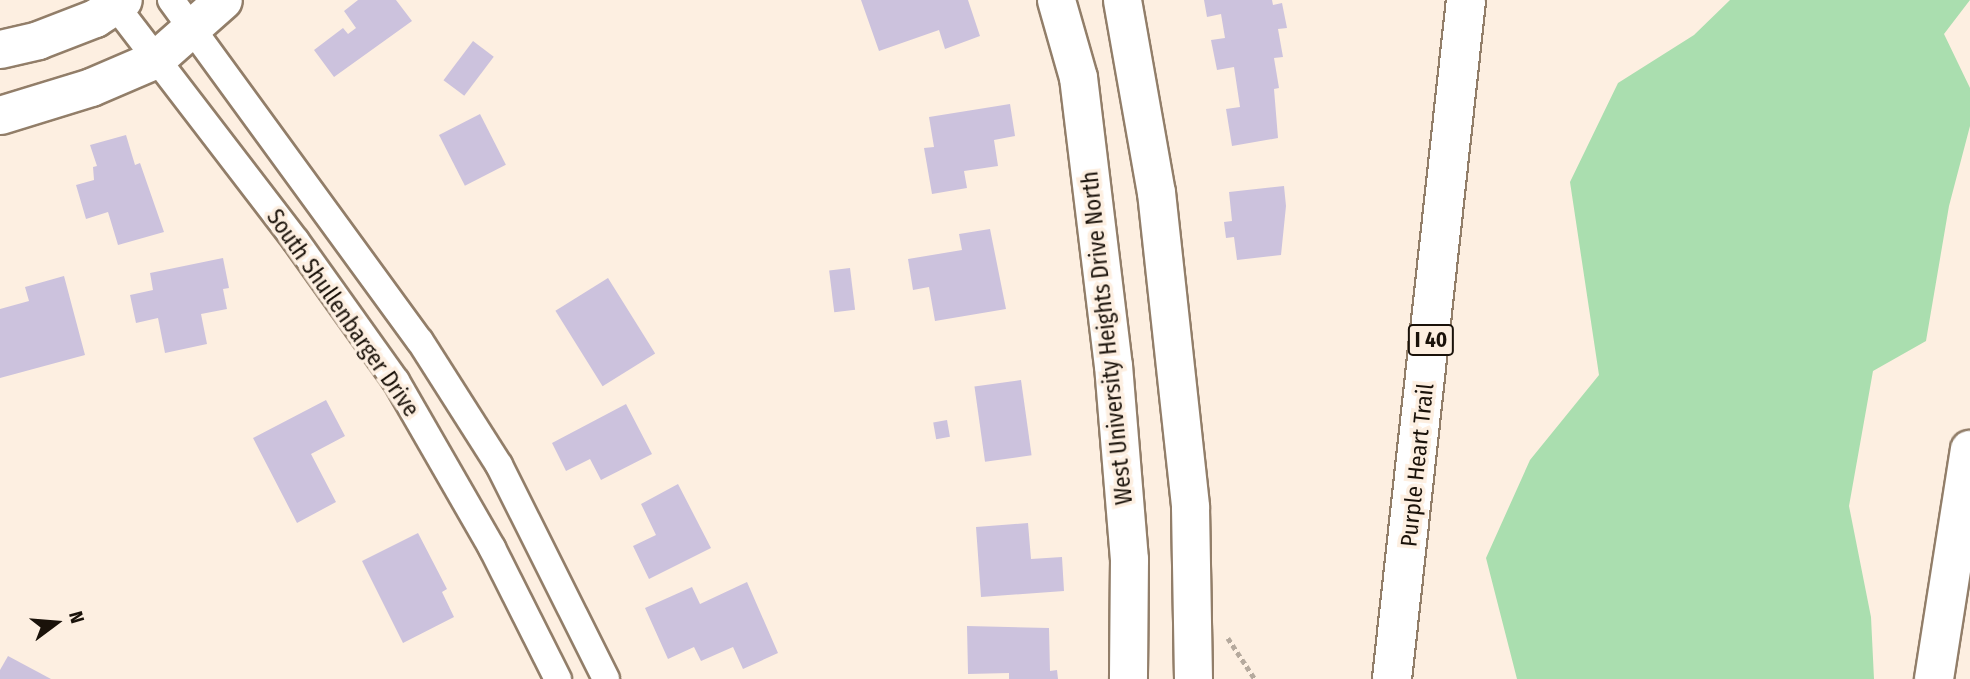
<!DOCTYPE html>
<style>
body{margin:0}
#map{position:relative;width:1970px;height:679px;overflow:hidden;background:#fdefe1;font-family:"Fira Sans Condensed",sans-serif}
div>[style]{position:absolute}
.green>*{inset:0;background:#aadeaf}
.building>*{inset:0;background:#ccc2dd;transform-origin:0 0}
.path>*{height:4.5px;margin-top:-2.25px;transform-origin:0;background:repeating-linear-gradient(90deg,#b5a99d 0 5px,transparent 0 8.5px)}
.roads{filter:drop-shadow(2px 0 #927e69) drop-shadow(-2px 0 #927e69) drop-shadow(0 2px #927e69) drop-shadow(0 -2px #927e69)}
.street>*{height:26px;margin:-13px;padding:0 13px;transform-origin:13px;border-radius:13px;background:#fff}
.secondary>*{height:37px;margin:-18.5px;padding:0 18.5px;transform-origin:18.5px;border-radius:18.5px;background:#fff}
.highway>*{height:38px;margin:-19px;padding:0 19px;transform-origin:19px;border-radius:19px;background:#fff}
span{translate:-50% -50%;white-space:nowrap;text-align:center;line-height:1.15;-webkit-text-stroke:7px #fdefe1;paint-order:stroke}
.shield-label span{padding:2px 5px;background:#fdefe1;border:2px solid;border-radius:5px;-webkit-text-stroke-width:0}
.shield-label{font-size:21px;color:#1a120a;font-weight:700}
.street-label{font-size:23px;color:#1a120a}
.north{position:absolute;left:21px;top:588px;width:70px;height:70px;-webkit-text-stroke:5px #fdefe1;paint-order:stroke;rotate:74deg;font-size:19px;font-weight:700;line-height:28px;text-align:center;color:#1a120a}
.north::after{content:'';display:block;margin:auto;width:24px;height:32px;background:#1a120a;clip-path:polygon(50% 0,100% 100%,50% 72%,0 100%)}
</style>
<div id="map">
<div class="green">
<i style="clip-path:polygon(1730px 0,1970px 0,1944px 34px,1970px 88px,1970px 126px,1949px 206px,1926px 341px,1873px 371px,1849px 506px,1871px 617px,1874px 679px,1517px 679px,1486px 558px,1530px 460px,1599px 375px,1570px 182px,1618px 83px,1694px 35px)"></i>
</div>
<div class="building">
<i style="clip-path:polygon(358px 0,396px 0,412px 21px,334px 77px,314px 50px,343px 28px,348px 34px,356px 28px,344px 11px)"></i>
<i style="clip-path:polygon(861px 0,968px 0,980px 36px,945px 49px,939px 30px,879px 51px)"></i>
<i style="clip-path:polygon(1204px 0,1272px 0,1273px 5px,1282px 3px,1287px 28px,1278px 29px,1283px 57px,1274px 58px,1279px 88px,1274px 89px,1278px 138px,1232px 146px,1226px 109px,1240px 107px,1234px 67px,1217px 70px,1211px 40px,1225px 38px,1221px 14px,1207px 17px)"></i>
<i style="left:473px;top:41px;width:26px;height:49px;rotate:37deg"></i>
<i style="clip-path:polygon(1010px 104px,1015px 136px,994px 140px,998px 166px,964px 171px,967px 188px,932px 194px,924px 148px,934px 147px,929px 117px)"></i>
<i style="left:480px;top:114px;width:57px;height:46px;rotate:63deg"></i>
<i style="clip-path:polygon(126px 135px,135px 165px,140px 163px,164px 232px,118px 245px,108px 212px,86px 219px,76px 185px,94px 180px,93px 167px,97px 166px,90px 145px)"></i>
<i style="clip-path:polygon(1284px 186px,1286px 206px,1281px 255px,1237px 260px,1234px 237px,1226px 238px,1224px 222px,1232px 221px,1229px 192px)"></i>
<i style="clip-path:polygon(990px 229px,1006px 309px,935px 321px,929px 287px,913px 290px,908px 259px,962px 250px,959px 234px)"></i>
<i style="clip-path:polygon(223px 258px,229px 288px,223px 289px,227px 309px,201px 314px,207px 344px,165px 353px,158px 318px,136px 323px,130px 295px,153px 290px,150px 273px)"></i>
<i style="left:850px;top:268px;width:42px;height:21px;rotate:83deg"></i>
<i style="clip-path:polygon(64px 276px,85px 355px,0 378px,0 309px,29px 301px,25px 287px)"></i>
<i style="left:608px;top:278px;width:89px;height:62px;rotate:58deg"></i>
<i style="left:1021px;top:380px;width:76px;height:47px;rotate:82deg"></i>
<i style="clip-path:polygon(326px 400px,345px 436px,311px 454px,336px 502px,297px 523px,253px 438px)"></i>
<i style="clip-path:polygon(626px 404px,652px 454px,601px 480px,590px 459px,566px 471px,552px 443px)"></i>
<i style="left:947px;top:420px;width:17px;height:14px;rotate:80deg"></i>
<i style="clip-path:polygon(678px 484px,711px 548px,649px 579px,633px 546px,656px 535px,641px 504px)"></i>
<i style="clip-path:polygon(1028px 523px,1031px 559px,1062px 557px,1064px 591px,981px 597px,976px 527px)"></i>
<i style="clip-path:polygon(418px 533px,447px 589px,442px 592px,454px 617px,403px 643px,362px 561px)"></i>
<i style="clip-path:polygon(747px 582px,778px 653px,743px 669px,733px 647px,701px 661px,694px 647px,668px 659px,645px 608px,692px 587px,700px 604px)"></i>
<i style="clip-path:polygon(967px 626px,1049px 628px,1050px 671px,1057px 670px,1058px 679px,1009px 679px,1009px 673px,968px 674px)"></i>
<i style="clip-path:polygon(8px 656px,51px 679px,0 679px,0 670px)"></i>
</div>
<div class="path">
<i style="left:1228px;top:638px;width:49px;rotate:56.6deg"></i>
</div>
<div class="roads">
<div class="street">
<i style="left:171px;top:0;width:422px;rotate:53.9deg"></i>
<i style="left:420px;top:341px;width:147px;rotate:57.5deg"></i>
<i style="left:499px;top:465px;width:239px;rotate:63.4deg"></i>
<i style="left:115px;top:5px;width:297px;rotate:52.5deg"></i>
<i style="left:296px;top:241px;width:172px;rotate:54.5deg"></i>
<i style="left:396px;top:381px;width:193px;rotate:60.1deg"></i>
<i style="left:492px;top:548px;width:147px;rotate:63.3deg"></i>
</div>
<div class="secondary">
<i style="left:1056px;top:0;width:80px;rotate:74.1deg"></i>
<i style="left:1078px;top:77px;width:290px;rotate:83.1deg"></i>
<i style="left:1113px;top:365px;width:195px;rotate:85.3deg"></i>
<i style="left:1129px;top:559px;width:120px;rotate:90.5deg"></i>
<i style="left:1122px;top:0;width:195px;rotate:80deg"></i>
<i style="left:1156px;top:192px;width:317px;rotate:83.8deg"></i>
<i style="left:1190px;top:507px;width:172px;rotate:89deg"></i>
<i style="left:0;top:49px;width:39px;rotate:-13deg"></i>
<i style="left:38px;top:40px;width:61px;rotate:-21.1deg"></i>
<i style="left:95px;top:18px;width:33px;rotate:-33deg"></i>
<i style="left:0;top:115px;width:95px;rotate:-17.1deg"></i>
<i style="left:91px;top:87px;width:71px;rotate:-23.3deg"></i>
<i style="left:156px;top:59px;width:89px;rotate:-41.4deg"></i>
</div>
<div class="highway">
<i style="left:1392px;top:679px;width:683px;rotate:-83.78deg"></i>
<i style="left:1934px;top:679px;width:232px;rotate:-81.1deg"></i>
</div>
</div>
<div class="shield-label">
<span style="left:1431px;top:340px">I 40</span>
</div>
<div class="street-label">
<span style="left:343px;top:313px;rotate:55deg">South Shullenbarger Drive</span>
<span style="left:1107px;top:338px;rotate:-96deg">West University Heights Drive North</span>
<span style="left:1417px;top:465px;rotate:-84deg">Purple Heart Trail</span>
</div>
<div class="north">N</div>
</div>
